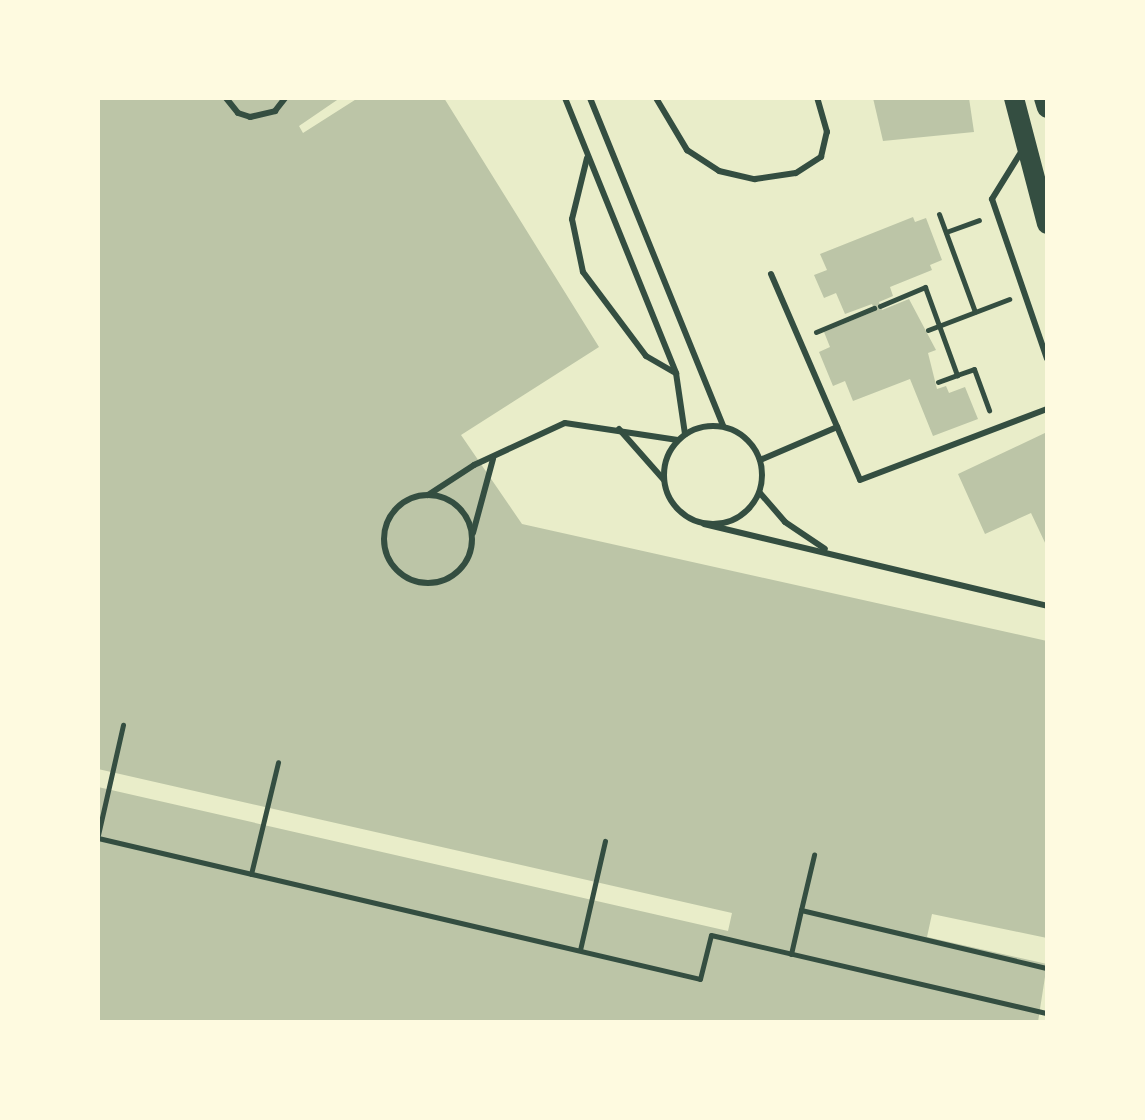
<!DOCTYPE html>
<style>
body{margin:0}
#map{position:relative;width:1145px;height:1120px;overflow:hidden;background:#e9edc9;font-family:"Sofia Sans Condensed",sans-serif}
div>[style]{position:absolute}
.building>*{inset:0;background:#bcc5a7}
.path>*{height:5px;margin:-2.5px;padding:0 2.5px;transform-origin:2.5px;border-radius:2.5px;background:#344e41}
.service>*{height:6px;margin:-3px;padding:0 3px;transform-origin:3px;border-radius:3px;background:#344e41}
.service>.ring{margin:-3px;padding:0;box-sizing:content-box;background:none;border:6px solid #344e41;border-radius:50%}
.primary>*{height:20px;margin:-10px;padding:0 10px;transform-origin:10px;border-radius:10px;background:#344e41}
span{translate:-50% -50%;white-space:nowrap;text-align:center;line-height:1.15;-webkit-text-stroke:8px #fefae0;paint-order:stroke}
.frame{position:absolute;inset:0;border:100px solid #fefae0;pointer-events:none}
</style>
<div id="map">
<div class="building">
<i style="clip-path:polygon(98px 98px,340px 98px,299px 126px,303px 133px,358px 98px,444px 98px,599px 347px,461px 435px,522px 524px,1047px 641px,1047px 938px,932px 914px,927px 937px,1047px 964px,1038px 1022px,98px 1022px,98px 787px,728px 931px,732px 913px,98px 769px)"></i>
<i style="clip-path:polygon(873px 98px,969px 98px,974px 132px,883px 141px)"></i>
<i style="clip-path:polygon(913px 217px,915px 222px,926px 218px,942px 260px,930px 265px,932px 270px,890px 287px,893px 296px,879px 302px,882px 310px,909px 299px,936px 350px,928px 353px,937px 389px,946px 386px,949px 393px,965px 387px,978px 419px,933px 436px,910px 379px,853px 401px,845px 381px,833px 386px,819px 352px,830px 347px,824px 332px,875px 311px,872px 304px,845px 314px,836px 293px,824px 298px,814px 275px,827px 270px,820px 254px)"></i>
<i style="clip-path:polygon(1047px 432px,1047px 547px,1031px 513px,985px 534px,958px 474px)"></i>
</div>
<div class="path">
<i style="left:939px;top:214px;width:104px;rotate:69.8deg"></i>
<i style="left:946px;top:232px;width:35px;rotate:-20deg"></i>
<i style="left:880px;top:306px;width:49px;rotate:-22.9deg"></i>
<i style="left:925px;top:287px;width:94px;rotate:70deg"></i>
<i style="left:957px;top:375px;width:18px;rotate:-19deg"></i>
<i style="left:974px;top:369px;width:44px;rotate:69.9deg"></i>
<i style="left:928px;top:330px;width:87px;rotate:-20.9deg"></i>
<i style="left:816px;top:332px;width:63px;rotate:-22.5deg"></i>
<i style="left:938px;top:382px;width:20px;rotate:-20deg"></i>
<i style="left:98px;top:835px;width:113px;rotate:-77.2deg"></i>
<i style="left:98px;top:838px;width:618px;rotate:13.18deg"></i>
<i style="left:700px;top:979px;width:45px;rotate:-76deg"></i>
<i style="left:711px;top:935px;width:345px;rotate:13.1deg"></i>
<i style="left:251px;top:874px;width:115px;rotate:-76.4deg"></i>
<i style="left:801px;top:910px;width:57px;rotate:-76.7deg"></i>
<i style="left:580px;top:950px;width:112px;rotate:-77.1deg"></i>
<i style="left:791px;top:954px;width:45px;rotate:-77.2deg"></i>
<i style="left:801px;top:910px;width:253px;rotate:13.3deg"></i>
</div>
<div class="service">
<i style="left:226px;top:98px;width:19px;rotate:51deg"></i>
<i style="left:238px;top:113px;width:13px;rotate:18deg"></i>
<i style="left:250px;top:117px;width:26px;rotate:-13deg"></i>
<i style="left:275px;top:111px;width:16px;rotate:-52deg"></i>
<i style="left:565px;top:98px;width:297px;rotate:68deg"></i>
<i style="left:676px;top:373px;width:62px;rotate:81.6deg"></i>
<i style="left:590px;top:98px;width:354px;rotate:67.9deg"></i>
<i style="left:656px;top:98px;width:61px;rotate:59.2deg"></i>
<i style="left:687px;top:150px;width:38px;rotate:33deg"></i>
<i style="left:719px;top:171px;width:37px;rotate:13deg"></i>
<i style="left:755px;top:179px;width:41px;rotate:-8.3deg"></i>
<i style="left:796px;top:173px;width:30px;rotate:-33deg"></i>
<i style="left:821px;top:157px;width:26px;rotate:-77deg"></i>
<i style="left:827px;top:132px;width:35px;rotate:-106deg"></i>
<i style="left:1023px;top:149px;width:59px;rotate:121.8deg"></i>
<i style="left:992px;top:199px;width:169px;rotate:71deg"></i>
<i style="left:587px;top:158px;width:63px;rotate:103.8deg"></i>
<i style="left:572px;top:219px;width:54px;rotate:78.3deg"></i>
<i style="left:583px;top:272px;width:105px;rotate:53.1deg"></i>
<i style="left:646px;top:356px;width:34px;rotate:30deg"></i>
<i style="left:771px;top:274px;width:224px;rotate:66.6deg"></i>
<i style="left:860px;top:480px;width:200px;rotate:-20.8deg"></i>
<i class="ring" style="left:664px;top:426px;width:92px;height:92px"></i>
<i style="left:619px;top:429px;width:68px;rotate:48.6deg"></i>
<i style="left:760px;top:460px;width:84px;rotate:-23.2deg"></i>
<i style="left:760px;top:493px;width:38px;rotate:49deg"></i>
<i style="left:785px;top:522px;width:48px;rotate:34deg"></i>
<i style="left:428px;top:495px;width:55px;rotate:-33.1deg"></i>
<i style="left:474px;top:465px;width:100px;rotate:-24.8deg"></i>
<i style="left:565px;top:423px;width:114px;rotate:8.6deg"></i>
<i class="ring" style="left:384px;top:495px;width:82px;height:82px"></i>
<i style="left:704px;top:524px;width:353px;rotate:13.4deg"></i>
<i style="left:473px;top:533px;width:77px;rotate:-74.9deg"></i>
</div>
<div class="primary">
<i style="left:1014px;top:98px;width:130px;rotate:75.3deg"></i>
<i style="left:1044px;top:98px;width:10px;rotate:73deg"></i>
</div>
<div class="frame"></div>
</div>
